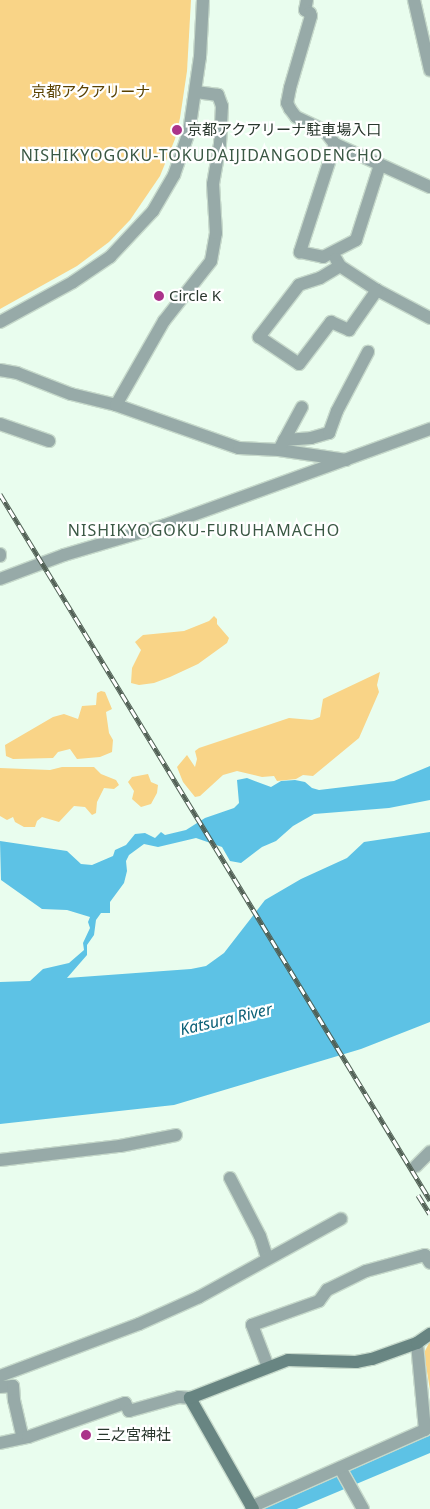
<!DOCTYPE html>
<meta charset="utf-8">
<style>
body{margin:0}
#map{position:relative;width:430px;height:1509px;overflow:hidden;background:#e9fdee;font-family:"Noto Sans","Noto Sans JP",sans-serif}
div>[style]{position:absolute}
.green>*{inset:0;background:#f9d487}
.water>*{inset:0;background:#5dc2e5}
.river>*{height:20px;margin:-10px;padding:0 10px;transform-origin:10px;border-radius:10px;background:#5dc2e5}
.roads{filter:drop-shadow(1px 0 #c6d9cb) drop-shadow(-1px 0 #c6d9cb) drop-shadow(0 1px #c6d9cb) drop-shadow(0 -1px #c6d9cb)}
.minor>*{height:12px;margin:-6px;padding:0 6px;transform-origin:6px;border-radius:6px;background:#97aaa8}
.tertiary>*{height:12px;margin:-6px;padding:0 6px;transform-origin:6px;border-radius:6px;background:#97aaa8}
.secondary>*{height:12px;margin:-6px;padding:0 6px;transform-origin:6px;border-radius:6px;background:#688582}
.rail>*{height:5px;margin-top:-2.5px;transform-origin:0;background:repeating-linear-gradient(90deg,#fff 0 9px,#526156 0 18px);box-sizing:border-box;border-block:1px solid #526156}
.dots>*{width:14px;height:14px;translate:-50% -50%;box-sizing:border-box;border:2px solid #fff;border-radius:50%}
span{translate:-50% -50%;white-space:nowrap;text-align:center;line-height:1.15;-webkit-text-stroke:4.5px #fff;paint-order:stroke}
.park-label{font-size:15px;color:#594100}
.poi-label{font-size:15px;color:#29372d}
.left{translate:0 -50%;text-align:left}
.neighbourhood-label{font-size:16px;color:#3a5844;letter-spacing:1px}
.water-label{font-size:16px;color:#0b6077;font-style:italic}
</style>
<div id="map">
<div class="green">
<i style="clip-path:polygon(0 0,191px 0,187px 71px,180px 118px,175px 139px,160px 176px,130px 220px,109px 242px,77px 266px,0 309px)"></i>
<i style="clip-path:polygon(214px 616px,217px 619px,217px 624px,229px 638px,227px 643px,198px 664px,170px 677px,154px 683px,139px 685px,131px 683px,132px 668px,141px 650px,135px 642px,143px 635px,184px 631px,209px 621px)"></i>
<i style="clip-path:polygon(380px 672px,377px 685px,379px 692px,359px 738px,313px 776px,303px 775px,296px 779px,277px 781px,274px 776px,262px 777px,237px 771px,223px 775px,200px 796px,195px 797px,183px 782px,177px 767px,187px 755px,195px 767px,197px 759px,195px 751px,199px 748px,289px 718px,312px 720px,320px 717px,323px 699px)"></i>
<i style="clip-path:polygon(101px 691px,105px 692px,112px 709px,106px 712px,109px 733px,113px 740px,112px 752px,100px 757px,77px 759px,70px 749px,58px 752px,53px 758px,13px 759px,6px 756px,5px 745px,53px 717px,64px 714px,78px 719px,82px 706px,96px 705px,97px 693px)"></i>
<i style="clip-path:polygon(62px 767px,94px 767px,101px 774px,116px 780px,119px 785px,114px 789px,104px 788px,97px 802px,96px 813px,92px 815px,85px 807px,74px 806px,59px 822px,42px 817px,37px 821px,35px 827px,24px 827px,15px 822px,13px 817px,7px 820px,0 816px,0 768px,50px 770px)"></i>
<i style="clip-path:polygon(148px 774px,151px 782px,158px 785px,157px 793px,151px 804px,141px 807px,132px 799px,134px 791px,128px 782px,132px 777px)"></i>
<i style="clip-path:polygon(430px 1341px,430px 1390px,424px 1353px)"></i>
</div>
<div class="water">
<i style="clip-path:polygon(430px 766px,430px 800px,389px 808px,314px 814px,293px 826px,276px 841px,262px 847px,241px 863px,230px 861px,222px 847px,196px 838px,158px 847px,144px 844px,129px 855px,126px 861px,127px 871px,124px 883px,110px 902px,110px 913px,101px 913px,96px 920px,94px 935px,87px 945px,87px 955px,67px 978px,191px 969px,206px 966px,224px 953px,265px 900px,301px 879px,347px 858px,364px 842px,430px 832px,430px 1022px,361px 1049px,174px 1105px,0 1124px,0 982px,30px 981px,43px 969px,69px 963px,84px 950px,83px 943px,90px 928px,88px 922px,90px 917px,67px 910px,42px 909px,1px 880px,0 841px,67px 851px,81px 864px,92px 865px,113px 856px,115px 850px,126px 845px,135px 834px,145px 833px,155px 838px,161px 832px,165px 835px,186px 830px,205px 818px,234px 808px,239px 803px,237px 780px,247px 778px,271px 787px,281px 781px,295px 780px,305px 782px,312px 788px,319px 790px,394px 781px)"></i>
</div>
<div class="river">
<i style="left:271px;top:1509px;width:173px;rotate:-22.8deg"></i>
</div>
<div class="roads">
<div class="minor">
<i style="left:307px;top:0;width:10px;rotate:101deg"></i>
<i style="left:305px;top:10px;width:6px;rotate:31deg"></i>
<i style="left:310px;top:13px;width:3px;rotate:72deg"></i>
<i style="left:311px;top:16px;width:75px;rotate:106.3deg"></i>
<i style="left:290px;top:88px;width:15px;rotate:101deg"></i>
<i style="left:287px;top:103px;width:7px;rotate:63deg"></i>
<i style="left:290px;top:109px;width:10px;rotate:53deg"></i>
<i style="left:296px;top:117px;width:31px;rotate:25deg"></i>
<i style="left:324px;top:130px;width:18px;rotate:52deg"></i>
<i style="left:335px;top:144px;width:104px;rotate:24.4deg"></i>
<i style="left:414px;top:0;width:72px;rotate:77.1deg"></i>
<i style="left:335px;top:144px;width:114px;rotate:108deg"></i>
<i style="left:300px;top:252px;width:24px;rotate:12deg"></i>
<i style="left:323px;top:257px;width:37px;rotate:-27deg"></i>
<i style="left:356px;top:240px;width:79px;rotate:-72.3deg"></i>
<i style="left:336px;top:259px;width:8px;rotate:60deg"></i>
<i style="left:340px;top:266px;width:44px;rotate:33deg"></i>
<i style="left:377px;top:290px;width:60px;rotate:27.8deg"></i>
<i style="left:340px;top:266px;width:23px;rotate:149deg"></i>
<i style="left:320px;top:278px;width:22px;rotate:162deg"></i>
<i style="left:299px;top:285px;width:66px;rotate:127.6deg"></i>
<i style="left:259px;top:337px;width:48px;rotate:34deg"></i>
<i style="left:299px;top:364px;width:53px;rotate:-52.7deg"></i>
<i style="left:331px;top:322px;width:20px;rotate:24deg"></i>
<i style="left:349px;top:330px;width:49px;rotate:-55deg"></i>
<i style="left:0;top:370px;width:17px;rotate:10deg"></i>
<i style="left:17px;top:373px;width:58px;rotate:21.3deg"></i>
<i style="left:71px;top:394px;width:46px;rotate:13.7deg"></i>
<i style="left:116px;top:405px;width:130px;rotate:19.3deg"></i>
<i style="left:239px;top:448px;width:40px;rotate:2.9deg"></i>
<i style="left:279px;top:450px;width:68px;rotate:8.5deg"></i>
<i style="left:116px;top:405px;width:97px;rotate:-60.3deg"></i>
<i style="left:164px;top:321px;width:76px;rotate:-51.9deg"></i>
<i style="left:211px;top:261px;width:28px;rotate:-80deg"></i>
<i style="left:216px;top:233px;width:49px;rotate:-93.5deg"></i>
<i style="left:213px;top:184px;width:41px;rotate:-80.1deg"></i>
<i style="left:220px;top:144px;width:38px;rotate:-87deg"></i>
<i style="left:222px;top:106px;width:12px;rotate:-110deg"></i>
<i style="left:218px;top:95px;width:22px;rotate:-172deg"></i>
<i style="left:0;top:424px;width:52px;rotate:19.1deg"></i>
<i style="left:284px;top:440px;width:27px;rotate:-4deg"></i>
<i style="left:311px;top:438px;width:19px;rotate:-16deg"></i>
<i style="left:329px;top:433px;width:23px;rotate:-70deg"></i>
<i style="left:337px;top:411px;width:67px;rotate:-62.3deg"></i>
<i style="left:281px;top:446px;width:44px;rotate:-61.7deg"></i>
<i style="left:0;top:554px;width:2px;rotate:90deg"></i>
<i style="left:0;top:1160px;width:121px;rotate:-6.7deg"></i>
<i style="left:120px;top:1146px;width:57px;rotate:-11.1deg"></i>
<i style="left:416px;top:1166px;width:20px;rotate:-45deg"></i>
<i style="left:230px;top:1178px;width:65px;rotate:62.7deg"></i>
<i style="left:260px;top:1236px;width:23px;rotate:72deg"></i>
<i style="left:268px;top:1367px;width:45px;rotate:-110.9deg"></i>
<i style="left:252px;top:1325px;width:71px;rotate:-19.7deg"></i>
<i style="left:319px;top:1301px;width:14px;rotate:-54deg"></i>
<i style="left:327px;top:1290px;width:43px;rotate:-26deg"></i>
<i style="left:366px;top:1271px;width:61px;rotate:-15.2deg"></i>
<i style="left:425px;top:1255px;width:9px;rotate:58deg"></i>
<i style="left:0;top:1376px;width:148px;rotate:-20.5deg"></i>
<i style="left:139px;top:1324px;width:66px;rotate:-24.2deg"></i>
<i style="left:199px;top:1297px;width:162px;rotate:-28.8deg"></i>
<i style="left:0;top:1387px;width:13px;rotate:-4deg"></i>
<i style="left:13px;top:1386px;width:14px;rotate:86deg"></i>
<i style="left:14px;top:1400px;width:39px;rotate:77deg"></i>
<i style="left:0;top:1443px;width:29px;rotate:-12deg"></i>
<i style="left:28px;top:1437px;width:103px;rotate:-19.3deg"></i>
<i style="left:125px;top:1403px;width:9px;rotate:63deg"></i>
<i style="left:129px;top:1411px;width:52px;rotate:-15.6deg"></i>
<i style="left:179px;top:1397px;width:11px;rotate:5deg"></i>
<i style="left:340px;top:1468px;width:47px;rotate:60.7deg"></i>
<i style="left:251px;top:1507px;width:190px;rotate:-23.9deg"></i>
<i style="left:425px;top:1430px;width:87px;rotate:-95.3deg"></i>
</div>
<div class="tertiary">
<i style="left:0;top:322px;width:83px;rotate:-28.7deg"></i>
<i style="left:73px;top:282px;width:45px;rotate:-34deg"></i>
<i style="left:110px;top:257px;width:63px;rotate:-46.9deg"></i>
<i style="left:153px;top:211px;width:42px;rotate:-59.7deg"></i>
<i style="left:174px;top:175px;width:46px;rotate:-70.8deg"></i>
<i style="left:189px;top:132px;width:76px;rotate:-81.7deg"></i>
<i style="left:200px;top:57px;width:57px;rotate:-87deg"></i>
<i style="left:0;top:579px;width:68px;rotate:-20.6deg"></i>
<i style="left:64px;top:555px;width:105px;rotate:-16.5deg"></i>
<i style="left:165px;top:525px;width:282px;rotate:-19.9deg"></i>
</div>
<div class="secondary">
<i style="left:253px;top:1509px;width:128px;rotate:-119.6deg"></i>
<i style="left:190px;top:1398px;width:105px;rotate:-21.2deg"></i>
<i style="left:288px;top:1360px;width:68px;rotate:1.7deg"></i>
<i style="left:356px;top:1362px;width:16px;rotate:-11deg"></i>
<i style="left:372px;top:1359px;width:48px;rotate:-19.6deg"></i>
<i style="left:417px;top:1343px;width:16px;rotate:-35deg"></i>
</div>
</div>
<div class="rail">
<i style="left:0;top:494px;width:827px;rotate:58.66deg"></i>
<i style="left:418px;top:1195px;width:22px;rotate:58deg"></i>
</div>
<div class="dots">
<i style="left:177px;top:130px;background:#ab338a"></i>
<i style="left:159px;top:296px;background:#ab338a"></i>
<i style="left:86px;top:1435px;background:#ab338a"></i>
</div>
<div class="park-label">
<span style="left:91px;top:92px">京都アクアリーナ</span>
</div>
<div class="poi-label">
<span class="left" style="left:187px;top:130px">京都アクアリーナ駐車場入口</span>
<span class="left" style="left:169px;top:296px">Circle K</span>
<span class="left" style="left:96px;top:1435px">三之宮神社</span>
</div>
<div class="neighbourhood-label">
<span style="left:202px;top:155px">NISHIKYOGOKU-TOKUDAIJIDANGODENCHO</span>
<span style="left:204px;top:530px">NISHIKYOGOKU-FURUHAMACHO</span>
</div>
<div class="water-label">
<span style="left:226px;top:1019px;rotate:-13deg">Katsura River</span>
</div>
</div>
